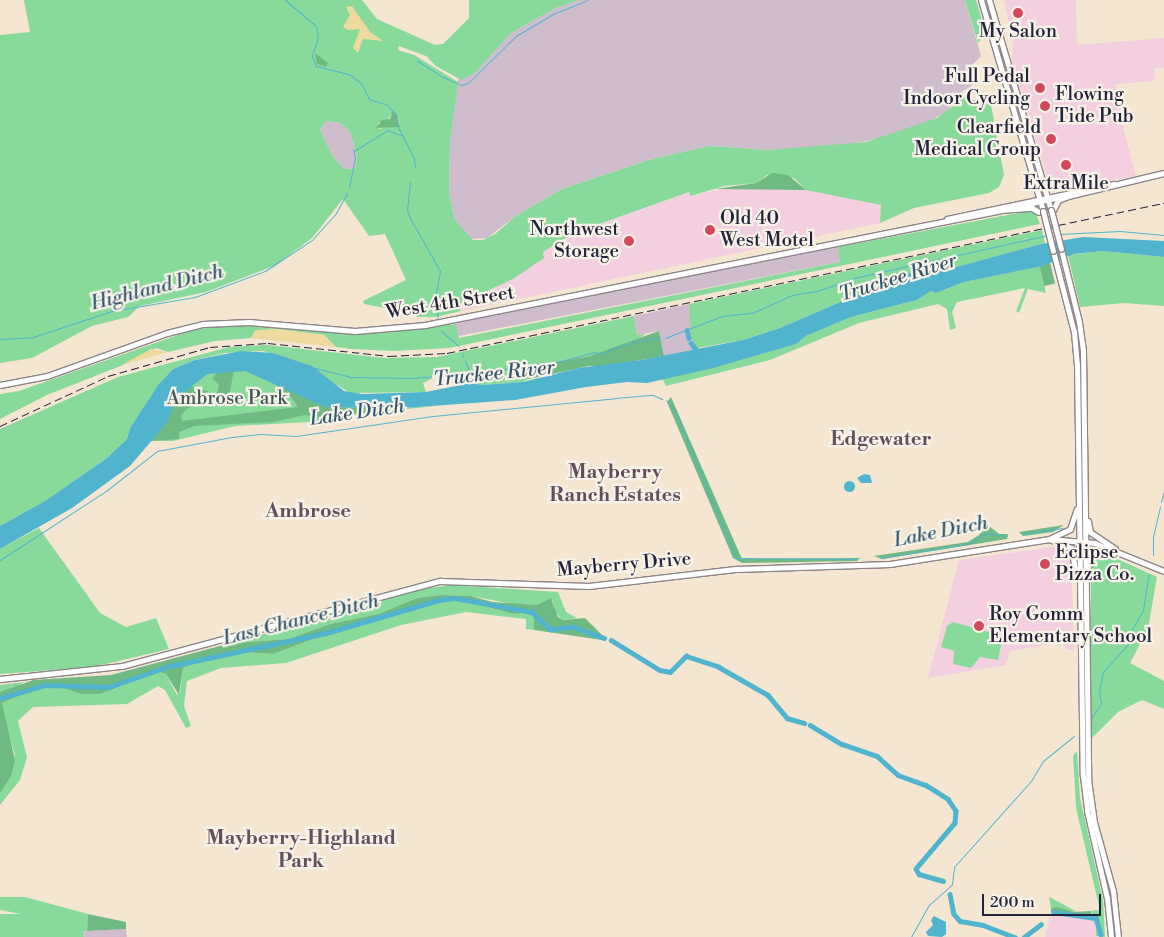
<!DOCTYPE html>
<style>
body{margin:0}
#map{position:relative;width:1164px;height:937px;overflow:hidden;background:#f5e6d1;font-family:"Libre Bodoni",serif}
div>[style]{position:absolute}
.built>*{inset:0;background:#f3cfdf}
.industrial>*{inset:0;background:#cfbdce;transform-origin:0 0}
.green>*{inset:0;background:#88da9a}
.forest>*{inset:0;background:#6eba82;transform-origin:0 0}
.sand>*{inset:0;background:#eeda9e}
.water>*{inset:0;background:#50b4cf}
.round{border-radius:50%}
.stream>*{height:1px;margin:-0.5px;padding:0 0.5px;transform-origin:0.5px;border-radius:0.5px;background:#50b4cf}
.canal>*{height:4.5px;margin:-2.25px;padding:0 2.25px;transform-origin:2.25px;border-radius:2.25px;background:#50b4cf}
.roads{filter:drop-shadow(1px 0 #8c8486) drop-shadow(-1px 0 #8c8486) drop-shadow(0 1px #8c8486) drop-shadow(0 -1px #8c8486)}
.secondary>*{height:4.5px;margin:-2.25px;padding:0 2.25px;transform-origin:2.25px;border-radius:2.25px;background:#fff}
.primary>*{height:5px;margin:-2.5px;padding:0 2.5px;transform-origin:2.5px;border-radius:2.5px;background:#fff}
.rail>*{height:1px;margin-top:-0.5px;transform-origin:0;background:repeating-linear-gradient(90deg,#22223b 0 8px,transparent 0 12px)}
.bridges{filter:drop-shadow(1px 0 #8c8486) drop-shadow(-1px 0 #8c8486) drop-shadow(0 1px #8c8486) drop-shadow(0 -1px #8c8486)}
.primary-bridge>*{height:5px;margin:-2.5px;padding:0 2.5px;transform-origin:2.5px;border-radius:2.5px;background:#fff}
.dots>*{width:14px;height:14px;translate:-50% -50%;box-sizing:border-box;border:2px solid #f7f3e8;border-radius:50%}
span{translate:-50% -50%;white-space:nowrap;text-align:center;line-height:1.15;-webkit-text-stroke:4.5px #f7f3e8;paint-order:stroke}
.poi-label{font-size:19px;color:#22223b}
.right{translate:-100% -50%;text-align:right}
.left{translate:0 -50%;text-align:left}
.street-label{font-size:19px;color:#22223b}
.park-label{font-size:19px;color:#415958}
.water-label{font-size:20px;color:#32556f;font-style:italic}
.neighbourhood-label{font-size:20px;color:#664f5c;font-weight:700}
.scale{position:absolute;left:982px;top:894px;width:119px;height:22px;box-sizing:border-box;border:2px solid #22223b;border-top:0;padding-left:6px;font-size:15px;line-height:18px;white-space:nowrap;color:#22223b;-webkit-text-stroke:4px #f7f3e8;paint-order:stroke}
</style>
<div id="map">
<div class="built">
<i style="clip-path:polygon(1004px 0,1076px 0,1077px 45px,1164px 38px,1164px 68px,1155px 68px,1154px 81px,1116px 84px,1120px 115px,1136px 176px,1061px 189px,1050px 186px,1012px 61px,1013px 40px)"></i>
<i style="clip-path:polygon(725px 188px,806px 190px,836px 194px,881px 205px,880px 223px,461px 311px,459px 305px,513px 279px,544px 258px,543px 252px,574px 233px,690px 192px,692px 196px)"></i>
<i style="clip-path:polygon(1065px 545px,1071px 552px,1074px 651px,1065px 648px,1064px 642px,1010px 651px,1006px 665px,928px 678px,959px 560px)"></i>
<i style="clip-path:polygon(1051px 913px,1093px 919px,1097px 924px,1096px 936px,1100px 937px,1045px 937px)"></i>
</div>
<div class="industrial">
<i style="clip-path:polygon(579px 0,965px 0,981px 56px,973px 64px,976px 83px,960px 93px,948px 111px,924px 124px,877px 139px,833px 147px,767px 150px,710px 146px,652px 159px,562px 189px,516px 216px,487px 238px,470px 239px,455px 220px,449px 194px,450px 142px,458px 80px,476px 72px,511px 33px,556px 8px)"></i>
<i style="clip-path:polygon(326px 121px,341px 123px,350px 132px,357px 156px,355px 169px,344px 169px,332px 155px,320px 130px)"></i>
<i style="left:838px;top:247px;width:15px;height:390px;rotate:79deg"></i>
<i style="clip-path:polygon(689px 304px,696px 349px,664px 356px,659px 331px,637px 335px,634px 316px)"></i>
<i style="clip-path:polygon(126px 929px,127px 937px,84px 937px,83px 931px)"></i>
</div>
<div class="green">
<i style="clip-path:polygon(evenodd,24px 0,362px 0,377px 19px,435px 45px,443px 44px,469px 18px,469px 0,579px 0,556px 8px,511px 33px,476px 72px,461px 80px,436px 66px,426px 56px,399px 46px,398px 50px,414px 55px,458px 82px,450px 143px,449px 194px,455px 220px,473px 240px,483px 240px,495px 234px,516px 216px,562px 189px,652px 159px,710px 146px,767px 150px,866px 142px,937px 118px,953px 106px,959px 96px,991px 105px,1004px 175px,999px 187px,989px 193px,914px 208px,880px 223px,881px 205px,806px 190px,794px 178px,767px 175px,756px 183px,724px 186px,691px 196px,689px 192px,574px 233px,543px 252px,544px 258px,513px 279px,459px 304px,461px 311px,436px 317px,417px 317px,416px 314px,364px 304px,363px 301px,406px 280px,385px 234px,369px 236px,343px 199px,312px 238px,276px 265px,206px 292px,140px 306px,128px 317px,92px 326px,32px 358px,0 363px,0 35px,30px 32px,24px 0,391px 114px,397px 114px,400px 124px,379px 129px,378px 123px,388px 120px,391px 114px,24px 0,326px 121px,341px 123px,350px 132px,357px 156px,355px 169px,344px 169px,332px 155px,320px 130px,326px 121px)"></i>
<i style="clip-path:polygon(965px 0,976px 0,986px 34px,978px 43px)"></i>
<i style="clip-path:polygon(1029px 211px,1036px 214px,1040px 224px,449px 348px,394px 351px,352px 349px,336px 347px,324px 335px,276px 329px,255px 331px,251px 338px,215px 341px,168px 352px,156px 348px,123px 365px,47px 395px,0 419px,0 394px,19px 391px,195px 329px,240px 325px,354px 334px,456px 324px,459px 338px,840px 262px,838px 247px)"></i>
<i style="clip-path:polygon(1042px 230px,1045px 243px,945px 270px,934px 269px,905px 274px,780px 328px,743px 340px,697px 348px,691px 336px,689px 304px)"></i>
<i style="clip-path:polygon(1103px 251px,1164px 257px,1164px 306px,1124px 303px,1080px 307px,1068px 255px)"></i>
<i style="clip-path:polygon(1040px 266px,1046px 293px,1028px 289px,1019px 313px,1016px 311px,1025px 288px,957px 302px,952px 312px,956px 328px,950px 330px,947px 309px,938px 304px,859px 323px,770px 360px,666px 386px,662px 378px,796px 344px,806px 336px,851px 317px,917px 300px,931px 291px,936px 293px,964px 282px)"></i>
<i style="clip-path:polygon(634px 316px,637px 335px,646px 334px,629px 344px,590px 356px,543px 364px,535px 367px,529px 379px,523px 382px,482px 385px,467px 383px,461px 375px,435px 377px,423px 383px,426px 392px,350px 393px,324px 377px,312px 366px,263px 351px,225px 353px,195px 360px,173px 369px,158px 385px,130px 428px,127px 439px,107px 458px,45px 501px,0 526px,0 429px,118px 377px,229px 347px,267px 345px,384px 358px,437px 357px)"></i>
<i style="clip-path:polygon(226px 370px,245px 371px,277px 383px,404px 408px,445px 405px,342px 416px,328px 421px,235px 426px,173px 441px,150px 441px,166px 424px,178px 397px,208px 374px)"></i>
<i style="clip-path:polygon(39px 528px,100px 613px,126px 627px,156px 618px,169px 649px,93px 667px,0 674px,0 549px)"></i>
<i style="clip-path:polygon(1102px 552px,1157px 577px,1148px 629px,1130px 663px,1164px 681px,1164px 709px,1142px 700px,1118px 712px,1090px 740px,1091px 560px,1095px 553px)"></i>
<i style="clip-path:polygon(452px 585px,558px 592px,566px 612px,577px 618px,562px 620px,555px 611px,553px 601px,537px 605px,512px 604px,471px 596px,440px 595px,417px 598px,378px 614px,330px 624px,289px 639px,231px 643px,420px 589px)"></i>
<i style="clip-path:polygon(447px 601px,466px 601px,513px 614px,529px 613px,534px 618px,534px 630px,526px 629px,526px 619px,466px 612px,401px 625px,286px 663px,221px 668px,187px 681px,184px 706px,191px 726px,186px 728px,165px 690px,158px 686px,127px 704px,33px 707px,18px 721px,27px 757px,20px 780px,0 805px,0 793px,15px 755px,3px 716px,2px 703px,7px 699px,46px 686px,100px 694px,159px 672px,166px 674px,177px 695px,180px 693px,183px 668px,198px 661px,245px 652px,273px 654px,343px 628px)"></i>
<i style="clip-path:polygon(953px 622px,1003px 636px,998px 660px,980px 657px,971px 668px,953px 664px,954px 651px,941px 647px,947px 626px)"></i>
<i style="clip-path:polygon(24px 682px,10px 691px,0 692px,0 685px)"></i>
<i style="clip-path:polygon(1077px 751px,1080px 798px,1103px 900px,1105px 937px,1096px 936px,1096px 917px,1090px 911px,1100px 910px,1076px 808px,1073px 756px)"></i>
<i style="clip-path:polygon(0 897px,25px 897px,88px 914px,87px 931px,83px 931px,84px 937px,0 937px,0 914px,21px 914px,0 910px)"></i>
<i style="clip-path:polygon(1049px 897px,1059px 902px,1077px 912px,1051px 909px)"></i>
</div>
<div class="forest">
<i style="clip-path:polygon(315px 53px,328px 63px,326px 67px,317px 64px)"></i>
<i style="clip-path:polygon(392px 111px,397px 114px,400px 127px,376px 128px,382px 120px,390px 119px)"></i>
<i style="clip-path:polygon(772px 173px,788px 175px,806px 190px,715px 189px,756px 183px)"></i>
<i style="left:1050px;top:262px;width:22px;height:11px;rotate:77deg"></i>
<i style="clip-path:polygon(659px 331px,664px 356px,605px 366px,589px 366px,529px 379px,530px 371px,544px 364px,590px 356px)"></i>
<i style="clip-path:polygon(234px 370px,229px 396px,218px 404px,212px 399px,196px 401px,181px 415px,182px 421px,298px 407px,291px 397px,276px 391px,277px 383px,325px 407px,405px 409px,320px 417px,305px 415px,273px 422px,194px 426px,179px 432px,179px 439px,150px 441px,166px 424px,171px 406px,190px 386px,217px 394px,219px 385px,212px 378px,218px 372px)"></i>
<i style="clip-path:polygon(671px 397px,742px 559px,860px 558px,857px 561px,742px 563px,733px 558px,667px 402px)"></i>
<i style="clip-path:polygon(988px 525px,999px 534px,1008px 534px,1007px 539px,882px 559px,874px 556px,968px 542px,979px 535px)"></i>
<i style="clip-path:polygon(1064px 525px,1053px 532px,1023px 536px,1019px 532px)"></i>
<i style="clip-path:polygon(440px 595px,471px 596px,492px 602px,537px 605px,551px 598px,558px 617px,563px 620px,585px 618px,605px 638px,602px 640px,534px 630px,534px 618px,529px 613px,513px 614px,466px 601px,447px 601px,343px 628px,273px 654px,244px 652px,198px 661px,183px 668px,179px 695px,166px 674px,159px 672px,100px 694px,81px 694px,61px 687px,38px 687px,2px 703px,15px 760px,11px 776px,0 793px,0 692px,33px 680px,111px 675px,231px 643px,289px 639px,330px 624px,378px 614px,417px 598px)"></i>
<i style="clip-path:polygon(1056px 907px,1074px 912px,1090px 911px,1096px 921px,1051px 913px,1051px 909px)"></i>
<i style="clip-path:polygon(88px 914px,126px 922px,126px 929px,87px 931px)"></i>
</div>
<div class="sand">
<i style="clip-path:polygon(352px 6px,370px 32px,383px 41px,363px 39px,358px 53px,353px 48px,360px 29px,348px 30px,343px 27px,350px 15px,346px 7px)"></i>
<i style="clip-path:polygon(276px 329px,324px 335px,336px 347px,251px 338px,257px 330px)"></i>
<i style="clip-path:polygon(151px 349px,168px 352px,123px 365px,127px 362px)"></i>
</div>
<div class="water">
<i style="clip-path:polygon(1083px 237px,1164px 241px,1164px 257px,1103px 251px,1074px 254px,1042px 266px,964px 282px,936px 293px,931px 291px,917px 300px,851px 317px,806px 336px,796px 344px,713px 368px,647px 383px,627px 382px,586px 387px,515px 400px,404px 408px,325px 407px,245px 371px,208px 374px,178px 397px,166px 424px,130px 466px,72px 508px,0 549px,0 526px,45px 501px,107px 458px,127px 439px,130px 428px,158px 385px,173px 369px,195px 360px,241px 351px,273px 353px,312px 366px,344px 391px,362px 394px,426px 392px,471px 383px,482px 385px,523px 382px,579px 368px,641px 360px,743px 340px,780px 328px,905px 274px,934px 269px,945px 270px,1041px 244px)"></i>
<i style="clip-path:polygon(864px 474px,870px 475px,872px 483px,861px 483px,857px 478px)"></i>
<i class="round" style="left:843.5px;top:480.5px;width:11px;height:11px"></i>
<i style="clip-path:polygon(934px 916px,946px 922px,946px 934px,942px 937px,928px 936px,926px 932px,933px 925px,931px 920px)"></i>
</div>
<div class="stream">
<i style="left:285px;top:0;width:40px;rotate:40deg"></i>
<i style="left:316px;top:26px;width:11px;rotate:80deg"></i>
<i style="left:318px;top:37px;width:20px;rotate:108deg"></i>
<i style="left:312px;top:56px;width:11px;rotate:68deg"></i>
<i style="left:316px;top:66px;width:34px;rotate:14deg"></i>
<i style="left:349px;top:74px;width:15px;rotate:37deg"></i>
<i style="left:361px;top:83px;width:18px;rotate:63deg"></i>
<i style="left:369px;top:99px;width:19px;rotate:18deg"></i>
<i style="left:387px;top:105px;width:11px;rotate:45deg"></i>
<i style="left:395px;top:113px;width:12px;rotate:81deg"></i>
<i style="left:397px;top:125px;width:37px;rotate:63deg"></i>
<i style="left:414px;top:158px;width:9px;rotate:84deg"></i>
<i style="left:418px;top:61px;width:30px;rotate:33deg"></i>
<i style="left:443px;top:77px;width:20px;rotate:24deg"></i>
<i style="left:461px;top:85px;width:7px;rotate:-16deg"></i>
<i style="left:468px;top:83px;width:67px;rotate:-44.4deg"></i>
<i style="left:516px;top:36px;width:43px;rotate:-30.7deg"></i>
<i style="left:553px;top:14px;width:37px;rotate:-22deg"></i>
<i style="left:354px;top:151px;width:39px;rotate:-32deg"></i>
<i style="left:387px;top:130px;width:17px;rotate:21deg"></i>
<i style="left:410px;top:182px;width:28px;rotate:96deg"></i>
<i style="left:407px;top:210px;width:9px;rotate:69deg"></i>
<i style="left:410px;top:218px;width:61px;rotate:60.5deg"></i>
<i style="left:440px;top:271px;width:29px;rotate:100deg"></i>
<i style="left:435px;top:300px;width:18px;rotate:81deg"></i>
<i style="left:349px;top:188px;width:31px;rotate:-79deg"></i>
<i style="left:355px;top:158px;width:9px;rotate:-103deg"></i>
<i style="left:1059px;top:234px;width:61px;rotate:-2.8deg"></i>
<i style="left:1120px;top:231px;width:44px;rotate:5.2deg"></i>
<i style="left:441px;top:331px;width:23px;rotate:40deg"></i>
<i style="left:665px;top:338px;width:61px;rotate:-21.1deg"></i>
<i style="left:722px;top:316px;width:30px;rotate:-6deg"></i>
<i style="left:752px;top:313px;width:44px;rotate:-24.2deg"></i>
<i style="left:792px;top:295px;width:25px;rotate:-9deg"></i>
<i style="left:817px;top:291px;width:39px;rotate:-19deg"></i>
<i style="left:854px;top:278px;width:199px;rotate:-12.5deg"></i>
<i style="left:0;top:339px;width:33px;rotate:-3deg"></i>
<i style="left:33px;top:337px;width:83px;rotate:-18.2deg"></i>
<i style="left:112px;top:311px;width:84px;rotate:-9.6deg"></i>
<i style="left:195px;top:297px;width:75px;rotate:-20.4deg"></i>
<i style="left:265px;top:271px;width:56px;rotate:-33.4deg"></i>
<i style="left:312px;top:240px;width:36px;rotate:-48deg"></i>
<i style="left:336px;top:213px;width:23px;rotate:-61deg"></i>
<i style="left:462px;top:353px;width:4px;rotate:76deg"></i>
<i style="left:465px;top:361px;width:24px;rotate:68deg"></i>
<i style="left:315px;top:368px;width:38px;rotate:14deg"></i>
<i style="left:352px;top:377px;width:58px;rotate:1deg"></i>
<i style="left:410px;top:378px;width:58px;rotate:-3.9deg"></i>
<i style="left:468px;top:374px;width:94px;rotate:-8deg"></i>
<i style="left:561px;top:361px;width:35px;rotate:-15deg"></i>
<i style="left:595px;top:352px;width:4px;rotate:27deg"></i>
<i style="left:599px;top:354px;width:39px;rotate:-19deg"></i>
<i style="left:636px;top:341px;width:24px;rotate:-7deg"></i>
<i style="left:666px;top:400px;width:13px;rotate:48deg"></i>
<i style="left:675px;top:410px;width:160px;rotate:67.6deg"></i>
<i style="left:736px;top:558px;width:119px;rotate:0.5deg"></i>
<i style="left:1161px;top:502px;width:11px;rotate:-75deg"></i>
<i style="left:1022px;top:534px;width:41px;rotate:-8.3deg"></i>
<i style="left:1153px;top:555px;width:18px;rotate:-90deg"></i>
<i style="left:1153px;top:537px;width:31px;rotate:-77deg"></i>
<i style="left:881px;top:558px;width:88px;rotate:-9.1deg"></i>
<i style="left:968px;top:544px;width:22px;rotate:-30deg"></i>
<i style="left:987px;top:533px;width:20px;rotate:9deg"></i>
<i style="left:0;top:560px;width:126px;rotate:-33.1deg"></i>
<i style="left:106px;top:491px;width:65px;rotate:-38.1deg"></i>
<i style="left:157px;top:451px;width:76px;rotate:-10.6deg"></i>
<i style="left:232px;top:437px;width:28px;rotate:-6deg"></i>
<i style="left:260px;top:434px;width:36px;rotate:3deg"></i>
<i style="left:296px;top:436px;width:138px;rotate:-8.3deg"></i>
<i style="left:433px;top:416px;width:183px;rotate:-5.6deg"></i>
<i style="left:615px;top:398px;width:38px;rotate:-5deg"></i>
<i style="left:653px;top:395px;width:10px;rotate:24deg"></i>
<i style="left:1090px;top:720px;width:20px;rotate:-57deg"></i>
<i style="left:1101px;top:703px;width:11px;rotate:-100deg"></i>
<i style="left:1099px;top:692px;width:20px;rotate:-79deg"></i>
<i style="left:1103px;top:672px;width:39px;rotate:-48deg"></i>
<i style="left:1129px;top:643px;width:12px;rotate:-81deg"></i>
<i style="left:1131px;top:631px;width:24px;rotate:-60deg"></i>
<i style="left:1143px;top:610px;width:36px;rotate:-81deg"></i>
<i style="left:911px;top:937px;width:37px;rotate:-61deg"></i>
<i style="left:929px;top:905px;width:31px;rotate:-42deg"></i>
<i style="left:952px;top:884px;width:17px;rotate:-83deg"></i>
<i style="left:954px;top:867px;width:115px;rotate:-48.2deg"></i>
<i style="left:1031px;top:781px;width:23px;rotate:-59deg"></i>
<i style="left:1043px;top:761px;width:40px;rotate:-39deg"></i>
</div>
<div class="canal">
<i style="left:687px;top:330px;width:8px;rotate:76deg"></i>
<i style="left:691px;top:343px;width:13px;rotate:51deg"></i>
<i style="left:611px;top:640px;width:57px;rotate:31.5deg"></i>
<i style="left:660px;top:670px;width:10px;rotate:11deg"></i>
<i style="left:670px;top:672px;width:23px;rotate:-45deg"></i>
<i style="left:686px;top:656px;width:35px;rotate:18deg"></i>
<i style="left:719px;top:667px;width:56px;rotate:29.7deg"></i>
<i style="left:768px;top:695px;width:30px;rotate:50deg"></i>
<i style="left:787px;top:718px;width:18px;rotate:16deg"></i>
<i style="left:0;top:698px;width:47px;rotate:-16.1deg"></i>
<i style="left:45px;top:685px;width:64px;rotate:1.8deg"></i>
<i style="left:109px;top:687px;width:60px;rotate:-19.3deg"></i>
<i style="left:166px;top:667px;width:164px;rotate:-12deg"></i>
<i style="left:326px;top:633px;width:118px;rotate:-16.3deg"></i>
<i style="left:439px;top:600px;width:16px;rotate:-7deg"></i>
<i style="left:455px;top:598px;width:78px;rotate:10.3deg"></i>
<i style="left:532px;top:612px;width:25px;rotate:43deg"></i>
<i style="left:550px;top:629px;width:24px;rotate:-5deg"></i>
<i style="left:574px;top:627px;width:32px;rotate:20deg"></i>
<i style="left:810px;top:725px;width:37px;rotate:31deg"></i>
<i style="left:842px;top:744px;width:37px;rotate:19deg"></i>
<i style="left:877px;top:756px;width:28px;rotate:42deg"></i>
<i style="left:898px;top:775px;width:30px;rotate:20deg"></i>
<i style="left:926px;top:785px;width:26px;rotate:32deg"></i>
<i style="left:948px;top:799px;width:14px;rotate:56deg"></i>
<i style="left:956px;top:811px;width:12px;rotate:95deg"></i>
<i style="left:955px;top:823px;width:60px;rotate:130.3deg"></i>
<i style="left:916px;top:869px;width:6px;rotate:59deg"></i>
<i style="left:919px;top:874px;width:25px;rotate:16deg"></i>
<i style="left:950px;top:894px;width:20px;rotate:79deg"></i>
<i style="left:954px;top:914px;width:9px;rotate:49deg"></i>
<i style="left:960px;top:921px;width:23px;rotate:10deg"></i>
<i style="left:983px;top:925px;width:34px;rotate:21deg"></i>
<i style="left:1054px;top:912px;width:42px;rotate:8.1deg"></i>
<i style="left:1096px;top:918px;width:17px;rotate:73deg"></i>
<i style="left:1024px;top:937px;width:21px;rotate:-37deg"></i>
</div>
<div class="roads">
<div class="secondary">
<i style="left:1068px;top:196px;width:99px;rotate:-13.5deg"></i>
<i style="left:1014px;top:207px;width:47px;rotate:-12.3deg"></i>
<i style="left:947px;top:219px;width:170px;rotate:-11.9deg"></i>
<i style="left:0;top:385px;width:48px;rotate:-10.8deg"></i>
<i style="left:47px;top:376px;width:127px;rotate:-19.7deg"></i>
<i style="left:167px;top:333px;width:37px;rotate:-14deg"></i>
<i style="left:203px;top:324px;width:46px;rotate:-2.5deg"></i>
<i style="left:249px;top:322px;width:106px;rotate:4.9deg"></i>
<i style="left:355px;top:331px;width:70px;rotate:-4.9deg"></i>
<i style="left:425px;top:325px;width:588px;rotate:-11.27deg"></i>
<i style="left:0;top:679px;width:123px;rotate:-6.1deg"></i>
<i style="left:122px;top:666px;width:329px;rotate:-15deg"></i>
<i style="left:440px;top:581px;width:149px;rotate:1.9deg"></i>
<i style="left:589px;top:586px;width:149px;rotate:-6.6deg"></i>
<i style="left:737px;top:569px;width:153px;rotate:-1.9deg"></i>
<i style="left:890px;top:564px;width:161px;rotate:-8.9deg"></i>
<i style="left:1049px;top:539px;width:46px;rotate:5deg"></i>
<i style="left:1095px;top:543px;width:74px;rotate:22.1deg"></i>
</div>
<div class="primary">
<i style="left:981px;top:0;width:220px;rotate:73.6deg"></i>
<i style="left:989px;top:0;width:219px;rotate:73.6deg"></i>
<i style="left:1000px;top:210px;width:32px;rotate:-4deg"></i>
<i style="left:1032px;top:208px;width:8px;rotate:30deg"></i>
<i style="left:1053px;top:210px;width:11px;rotate:-63deg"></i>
<i style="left:1058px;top:200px;width:14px;rotate:-21deg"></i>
<i style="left:1061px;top:249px;width:75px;rotate:76.1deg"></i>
<i style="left:1079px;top:322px;width:28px;rotate:82deg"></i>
<i style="left:1083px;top:350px;width:429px;rotate:89.3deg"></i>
<i style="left:1088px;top:779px;width:43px;rotate:82.1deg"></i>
<i style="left:1094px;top:822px;width:72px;rotate:74.6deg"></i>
<i style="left:1113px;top:891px;width:46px;rotate:83.8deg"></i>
<i style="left:1053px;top:251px;width:84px;rotate:75.5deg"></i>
<i style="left:1074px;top:332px;width:32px;rotate:85deg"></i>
<i style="left:1077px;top:364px;width:412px;rotate:89.2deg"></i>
<i style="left:1083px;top:776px;width:35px;rotate:83deg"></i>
<i style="left:1087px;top:811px;width:89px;rotate:77.1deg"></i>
<i style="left:1107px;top:898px;width:39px;rotate:84deg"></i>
<i style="left:1088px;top:521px;width:11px;rotate:80deg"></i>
<i style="left:1090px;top:532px;width:30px;rotate:34deg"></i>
<i style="left:1049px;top:539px;width:24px;rotate:22deg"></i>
<i style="left:1071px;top:548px;width:25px;rotate:79deg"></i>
<i style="left:1049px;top:539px;width:23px;rotate:-25deg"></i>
<i style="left:1070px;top:529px;width:21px;rotate:-71deg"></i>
<i style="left:1088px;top:567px;width:16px;rotate:-75deg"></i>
<i style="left:1092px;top:552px;width:23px;rotate:-5deg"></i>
</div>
</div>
<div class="rail">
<i style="left:0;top:426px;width:119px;rotate:-24.8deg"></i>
<i style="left:108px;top:376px;width:106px;rotate:-15.9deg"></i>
<i style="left:210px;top:347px;width:58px;rotate:-3.9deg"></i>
<i style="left:268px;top:343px;width:122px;rotate:6.1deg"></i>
<i style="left:389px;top:356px;width:58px;rotate:-3deg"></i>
<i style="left:447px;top:353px;width:733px;rotate:-11.82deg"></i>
</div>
<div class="bridges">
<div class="primary-bridge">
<i style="left:1051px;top:210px;width:40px;rotate:75.6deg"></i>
<i style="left:1043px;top:211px;width:41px;rotate:76deg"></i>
</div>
</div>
<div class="dots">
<i style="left:1018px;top:13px;background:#d1495b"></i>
<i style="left:1040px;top:88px;background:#d1495b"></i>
<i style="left:1045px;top:106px;background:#d1495b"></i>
<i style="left:1051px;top:139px;background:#d1495b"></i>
<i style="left:1066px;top:165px;background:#d1495b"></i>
<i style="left:710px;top:230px;background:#d1495b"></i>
<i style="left:629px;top:241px;background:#d1495b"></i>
<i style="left:1045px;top:564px;background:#d1495b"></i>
<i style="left:979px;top:626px;background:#d1495b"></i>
</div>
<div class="poi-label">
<span style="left:1018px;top:32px">My Salon</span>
<span class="right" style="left:1030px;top:88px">Full Pedal<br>Indoor Cycling</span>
<span class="left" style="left:1055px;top:106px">Flowing<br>Tide Pub</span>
<span class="right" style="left:1041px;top:139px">Clearfield<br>Medical Group</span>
<span style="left:1066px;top:184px">ExtraMile</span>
<span class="left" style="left:720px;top:230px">Old 40<br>West Motel</span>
<span class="right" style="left:619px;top:241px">Northwest<br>Storage</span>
<span class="left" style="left:1055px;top:564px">Eclipse<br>Pizza Co.</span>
<span class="left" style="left:989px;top:626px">Roy Gomm<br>Elementary School</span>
</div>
<div class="street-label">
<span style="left:450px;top:303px;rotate:-9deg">West 4th Street</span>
<span style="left:624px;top:565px;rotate:-5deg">Mayberry Drive</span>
</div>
<div class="park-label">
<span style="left:227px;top:399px">Ambrose Park</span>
</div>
<div class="water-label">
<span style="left:898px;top:278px;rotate:-17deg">Truckee River</span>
<span style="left:157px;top:288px;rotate:-14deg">Highland Ditch</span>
<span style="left:494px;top:374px;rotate:-6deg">Truckee River</span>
<span style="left:357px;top:413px;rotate:-8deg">Lake Ditch</span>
<span style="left:941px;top:532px;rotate:-11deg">Lake Ditch</span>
<span style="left:301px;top:620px;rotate:-14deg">Last Chance Ditch</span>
</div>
<div class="neighbourhood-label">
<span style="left:881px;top:439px">Edgewater</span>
<span style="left:615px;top:484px">Mayberry<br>Ranch Estates</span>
<span style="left:308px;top:511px">Ambrose</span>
<span style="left:301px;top:850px">Mayberry-Highland<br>Park</span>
</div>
<div class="scale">200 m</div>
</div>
